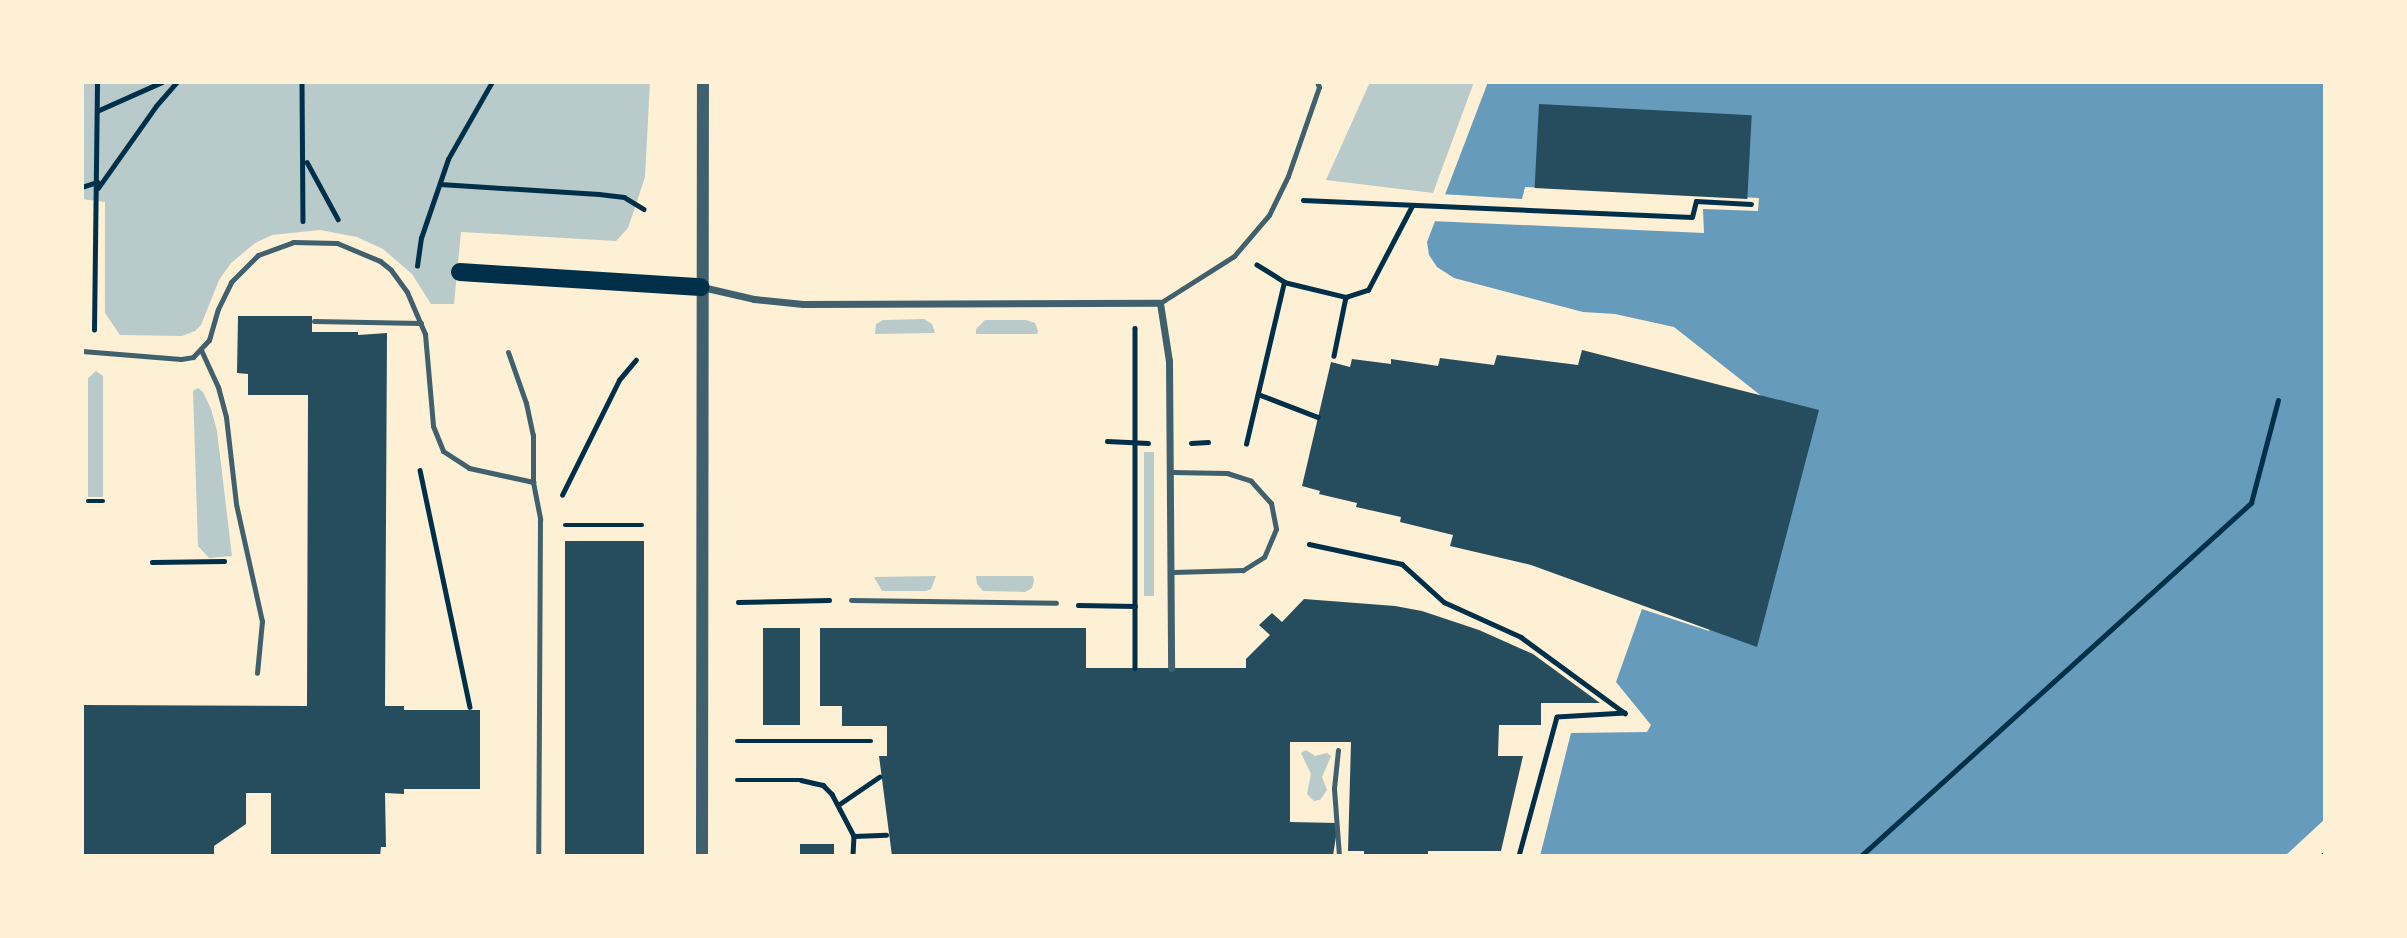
<!DOCTYPE html>
<style>
body{margin:0}
#map{position:relative;width:2407px;height:938px;overflow:hidden;background:#fdf0d5;font-family:Signika,sans-serif}
div>[style]{position:absolute}
.green>*{inset:0;background:#b9caca;transform-origin:0 0}
.water>*{inset:0;background:#669bbc}
.pier>*{inset:0;background:#fdf0d5}
.building>*{inset:0;background:#264d5e;transform-origin:0 0}
.path>*{height:4.5px;margin:-2.25px;padding:0 2.25px;transform-origin:2.25px;border-radius:2.25px;background:#003049}
.service>*{height:5px;margin:-2.5px;padding:0 2.5px;transform-origin:2.5px;border-radius:2.5px;background:#3f606c}
.minor>*{height:7px;margin:-3.5px;padding:0 3.5px;transform-origin:3.5px;border-radius:3.5px;background:#3f606c}
.tertiary>*{height:12px;margin:-6px;padding:0 6px;transform-origin:6px;border-radius:6px;background:#3f606c}
.primary>*{height:18px;margin:-9px;padding:0 9px;transform-origin:9px;border-radius:9px;background:#003049}
span{translate:-50% -50%;white-space:nowrap;text-align:center;line-height:1.15;-webkit-text-stroke:7px #fdf0d5;paint-order:stroke}
.frame{position:absolute;inset:0;border:84px solid #fdf0d5;pointer-events:none}
</style>
<div id="map">
<div class="green">
<i style="clip-path:polygon(82px 82px,650px 82px,645px 177px,628px 228px,616px 241px,461px 232px,454px 304px,431px 304px,412px 274px,383px 249px,357px 237px,320px 230px,272px 235px,255px 243px,231px 263px,219px 280px,201px 325px,195px 331px,182px 336px,120px 335px,105px 313px,105px 202px,82px 199px)"></i>
<i style="clip-path:polygon(1370px 82px,1474px 82px,1433px 193px,1326px 180px)"></i>
<i style="clip-path:polygon(924px 319px,932px 324px,935px 333px,875px 334px,876px 324px,883px 320px)"></i>
<i style="clip-path:polygon(985px 320px,1026px 320px,1035px 323px,1038px 331px,1037px 334px,976px 334px,976px 329px)"></i>
<i style="clip-path:polygon(96px 371px,103px 376px,103px 497px,88px 497px,88px 378px)"></i>
<i style="clip-path:polygon(198px 388px,203px 392px,211px 409px,217px 431px,232px 556px,209px 558px,198px 546px,193px 391px)"></i>
<i style="left:1144px;top:452px;width:10px;height:144px"></i>
<i style="clip-path:polygon(936px 576px,931px 589px,926px 591px,882px 591px,874px 577px)"></i>
<i style="clip-path:polygon(976px 576px,1033px 576px,1034px 581px,1032px 588px,1025px 592px,983px 591px,977px 584px)"></i>
<i style="clip-path:polygon(1306px 750px,1315px 756px,1327px 753px,1331px 756px,1322px 777px,1327px 790px,1320px 800px,1314px 801px,1307px 794px,1311px 774px,1301px 753px)"></i>
</div>
<div class="water">
<i style="clip-path:polygon(1488px 82px,2325px 82px,2325px 819px,2285px 856px,1540px 856px,1571px 733px,1647px 732px,1651px 725px,1616px 682px,1642px 609px,1709px 631px,1764px 398px,1674px 327px,1615px 314px,1583px 312px,1454px 278px,1437px 267px,1429px 255px,1427px 242px)"></i>
</div>
<div class="pier">
<i style="clip-path:polygon(1525px 187px,1759px 198px,1758px 211px,1703px 209px,1704px 233px,1431px 221px,1441px 194px,1522px 199px)"></i>
</div>
<div class="building">
<i style="left:1539px;top:104px;width:213px;height:84px;rotate:3deg"></i>
<i style="clip-path:polygon(238px 316px,312px 316px,312px 332px,358px 332px,358px 335px,387px 333px,385px 706px,404px 706px,404px 710px,480px 710px,480px 789px,404px 789px,404px 794px,385px 793px,386px 847px,381px 847px,380px 856px,271px 856px,271px 793px,246px 793px,246px 824px,214px 846px,214px 856px,82px 856px,82px 705px,307px 706px,308px 395px,248px 395px,248px 374px,237px 373px)"></i>
<i style="clip-path:polygon(1582px 350px,1819px 410px,1757px 647px,1531px 565px,1450px 546px,1453px 535px,1400px 522px,1401px 517px,1356px 507px,1357px 503px,1319px 494px,1320px 491px,1302px 486px,1331px 362px,1350px 367px,1352px 359px,1391px 364px,1391px 359px,1438px 366px,1440px 358px,1494px 365px,1497px 355px,1578px 365px)"></i>
<i style="left:565px;top:541px;width:79px;height:315px"></i>
<i style="clip-path:polygon(1304px 599px,1395px 606px,1422px 611px,1479px 630px,1533px 654px,1600px 703px,1541px 703px,1541px 725px,1499px 725px,1498px 756px,1523px 756px,1501px 851px,1428px 851px,1428px 856px,1364px 856px,1364px 851px,1348px 851px,1351px 742px,1290px 742px,1290px 822px,1338px 823px,1333px 856px,892px 856px,879px 756px,887px 756px,887px 726px,842px 726px,842px 706px,820px 706px,820px 628px,1086px 628px,1086px 668px,1246px 668px,1246px 659px,1270px 635px,1259px 625px,1272px 613px,1282px 622px)"></i>
<i style="left:763px;top:628px;width:37px;height:97px"></i>
<i style="left:800px;top:844px;width:34px;height:12px"></i>
</div>
<div class="path">
<i style="left:302px;top:82px;width:139px;rotate:89.6deg"></i>
<i style="left:97px;top:111px;width:71px;rotate:-24deg"></i>
<i style="left:307px;top:162px;width:65px;rotate:61.5deg"></i>
<i style="left:440px;top:184px;width:159px;rotate:3.6deg"></i>
<i style="left:599px;top:194px;width:25px;rotate:7deg"></i>
<i style="left:624px;top:197px;width:23px;rotate:31deg"></i>
<i style="left:82px;top:187px;width:16px;rotate:-18deg"></i>
<i style="left:98px;top:188px;width:100px;rotate:-54.7deg"></i>
<i style="left:156px;top:106px;width:32px;rotate:-49deg"></i>
<i style="left:1303px;top:200px;width:389px;rotate:2.5deg"></i>
<i style="left:1692px;top:217px;width:16px;rotate:-76deg"></i>
<i style="left:1696px;top:201px;width:55px;rotate:3.1deg"></i>
<i style="left:417px;top:266px;width:28px;rotate:-82deg"></i>
<i style="left:421px;top:238px;width:83px;rotate:-71.1deg"></i>
<i style="left:448px;top:159px;width:89px;rotate:-60.3deg"></i>
<i style="left:1284px;top:282px;width:64px;rotate:13.6deg"></i>
<i style="left:1346px;top:297px;width:60px;rotate:101.5deg"></i>
<i style="left:1346px;top:297px;width:23px;rotate:-18deg"></i>
<i style="left:1368px;top:290px;width:95px;rotate:-62.4deg"></i>
<i style="left:1135px;top:328px;width:340px;rotate:90deg"></i>
<i style="left:94px;top:330px;width:248px;rotate:-89.3deg"></i>
<i style="left:1258px;top:394px;width:64px;rotate:21deg"></i>
<i style="left:1107px;top:441px;width:41px;rotate:2.8deg"></i>
<i style="left:1191px;top:443px;width:17px;rotate:-3deg"></i>
<i style="left:1246px;top:444px;width:166px;rotate:-76.8deg"></i>
<i style="left:1284px;top:282px;width:32px;rotate:-148deg"></i>
<i style="left:420px;top:470px;width:242px;rotate:78.1deg"></i>
<i style="left:562px;top:495px;width:128px;rotate:-63.6deg"></i>
<i style="left:619px;top:380px;width:26px;rotate:-50deg"></i>
<i style="left:88px;top:501px;width:15px"></i>
<i style="left:565px;top:525px;width:77px"></i>
<i style="left:1309px;top:544px;width:95px;rotate:12.1deg"></i>
<i style="left:1402px;top:564px;width:57px;rotate:42.1deg"></i>
<i style="left:1444px;top:602px;width:85px;rotate:24.4deg"></i>
<i style="left:1521px;top:637px;width:129px;rotate:36.2deg"></i>
<i style="left:1625px;top:713px;width:68px;rotate:176.6deg"></i>
<i style="left:1557px;top:717px;width:144px;rotate:105.3deg"></i>
<i style="left:152px;top:562px;width:72px;rotate:-0.8deg"></i>
<i style="left:738px;top:602px;width:91px;rotate:-1.3deg"></i>
<i style="left:1078px;top:605px;width:57px;rotate:1deg"></i>
<i style="left:737px;top:741px;width:134px"></i>
<i style="left:737px;top:780px;width:64px"></i>
<i style="left:801px;top:780px;width:23px;rotate:13deg"></i>
<i style="left:823px;top:785px;width:13px;rotate:45deg"></i>
<i style="left:832px;top:794px;width:47px;rotate:62.4deg"></i>
<i style="left:854px;top:836px;width:20px;rotate:93deg"></i>
<i style="left:838px;top:805px;width:50px;rotate:-34.3deg"></i>
<i style="left:854px;top:836px;width:32px;rotate:-2deg"></i>
<i style="left:1861px;top:856px;width:526px;rotate:-42.15deg"></i>
<i style="left:2251px;top:503px;width:106px;rotate:-75.3deg"></i>
<i style="left:2322px;top:856px;width:4px;rotate:-45deg"></i>
</div>
<div class="service">
<i style="left:1160px;top:303px;width:88px;rotate:-32.4deg"></i>
<i style="left:1234px;top:256px;width:54px;rotate:-49.5deg"></i>
<i style="left:1269px;top:215px;width:43px;rotate:-64deg"></i>
<i style="left:1288px;top:176px;width:94px;rotate:-70.8deg"></i>
<i style="left:1319px;top:87px;width:5px;rotate:-112deg"></i>
<i style="left:314px;top:321px;width:107px;rotate:1.1deg"></i>
<i style="left:201px;top:350px;width:41px;rotate:65.3deg"></i>
<i style="left:218px;top:387px;width:31px;rotate:75deg"></i>
<i style="left:226px;top:417px;width:88px;rotate:83.4deg"></i>
<i style="left:236px;top:504px;width:120px;rotate:77.5deg"></i>
<i style="left:262px;top:621px;width:52px;rotate:95.5deg"></i>
<i style="left:82px;top:351px;width:99px;rotate:4.6deg"></i>
<i style="left:181px;top:359px;width:12px;rotate:-9deg"></i>
<i style="left:193px;top:357px;width:23px;rotate:-47deg"></i>
<i style="left:209px;top:340px;width:32px;rotate:-74deg"></i>
<i style="left:218px;top:309px;width:30px;rotate:-64deg"></i>
<i style="left:231px;top:282px;width:38px;rotate:-45deg"></i>
<i style="left:258px;top:255px;width:37px;rotate:-20deg"></i>
<i style="left:293px;top:242px;width:44px;rotate:1.3deg"></i>
<i style="left:337px;top:243px;width:47px;rotate:22.7deg"></i>
<i style="left:380px;top:261px;width:14px;rotate:39deg"></i>
<i style="left:391px;top:270px;width:27px;rotate:54deg"></i>
<i style="left:407px;top:292px;width:46px;rotate:66.8deg"></i>
<i style="left:425px;top:334px;width:92px;rotate:85deg"></i>
<i style="left:433px;top:426px;width:27px;rotate:68deg"></i>
<i style="left:443px;top:451px;width:31px;rotate:33deg"></i>
<i style="left:469px;top:468px;width:66px;rotate:12.3deg"></i>
<i style="left:508px;top:352px;width:54px;rotate:70.6deg"></i>
<i style="left:526px;top:403px;width:33px;rotate:78deg"></i>
<i style="left:533px;top:435px;width:47px;rotate:90deg"></i>
<i style="left:533px;top:482px;width:38px;rotate:79deg"></i>
<i style="left:540px;top:519px;width:337px;rotate:90.3deg"></i>
<i style="left:1171px;top:472px;width:56px;rotate:1deg"></i>
<i style="left:1227px;top:473px;width:25px;rotate:18deg"></i>
<i style="left:1251px;top:481px;width:30px;rotate:48deg"></i>
<i style="left:1271px;top:503px;width:26px;rotate:79deg"></i>
<i style="left:1276px;top:529px;width:30px;rotate:113deg"></i>
<i style="left:1264px;top:557px;width:25px;rotate:148deg"></i>
<i style="left:1243px;top:570px;width:70px;rotate:178.4deg"></i>
<i style="left:851px;top:600px;width:205px;rotate:0.8deg"></i>
<i style="left:1338px;top:750px;width:39px;rotate:96deg"></i>
<i style="left:1334px;top:789px;width:67px;rotate:85.7deg"></i>
</div>
<div class="minor">
<i style="left:702px;top:287px;width:53px;rotate:13deg"></i>
<i style="left:754px;top:299px;width:49px;rotate:5.8deg"></i>
<i style="left:803px;top:304px;width:357px;rotate:-0.2deg"></i>
<i style="left:1160px;top:303px;width:59px;rotate:81.2deg"></i>
<i style="left:1169px;top:361px;width:307px;rotate:89.6deg"></i>
</div>
<div class="tertiary">
<i style="left:702px;top:856px;width:774px;rotate:-89.93deg"></i>
</div>
<div class="primary">
<i style="left:460px;top:272px;width:241px;rotate:3.6deg"></i>
</div>
<div class="frame"></div>
</div>
